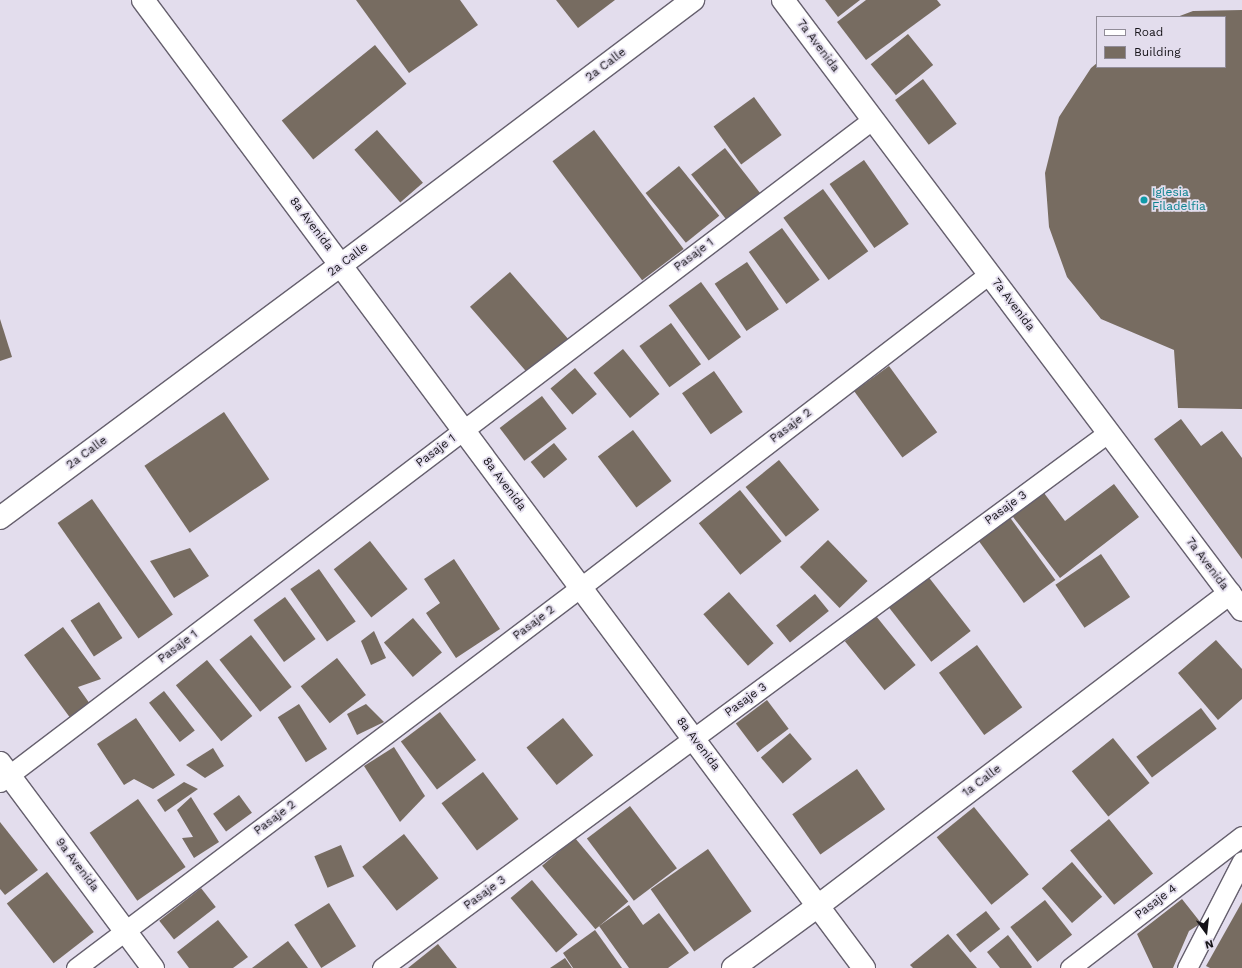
<!DOCTYPE html>
<style>
body{margin:0}
#map{position:relative;width:1242px;height:968px;overflow:hidden;background:#e3dded;font-family:"Work Sans",sans-serif}
div>[style]{position:absolute}
.building>*{inset:0;background:#776c61;transform-origin:0 0}
.roads{filter:drop-shadow(1px 0 #66606e) drop-shadow(-1px 0 #66606e) drop-shadow(0 1px #66606e) drop-shadow(0 -1px #66606e)}
.service>*{height:19px;margin:-9.5px;padding:0 9.5px;transform-origin:9.5px;border-radius:9.5px;background:#fff}
.minor>*{height:22px;margin:-11px;padding:0 11px;transform-origin:11px;border-radius:11px;background:#fff}
.dots>*{width:11px;height:11px;translate:-50% -50%;box-sizing:border-box;border:2px solid #e3dded;border-radius:50%}
span{translate:-50% -50%;white-space:nowrap;text-align:center;line-height:1.15;-webkit-text-stroke:3.5px #e3dded;paint-order:stroke}
.street-label{font-size:12px;color:#151318}
.culture-label{font-size:12px;color:#0d838f}
.left{translate:0 -50%;text-align:left}
.legend{position:absolute;left:1096px;top:16px;width:130px;height:52px;box-sizing:border-box;background:#e3dded;border:1px solid #918c98;margin:0;padding:5px 7px;list-style:none;font-size:12px;color:#151318}
.legend li{display:flex;align-items:center;gap:8px;height:20px}
.legend b{width:20px;border:1px solid #918c98}
.north{position:absolute;left:1186px;top:912px;width:40px;height:40px;-webkit-text-stroke:3px #e3dded;paint-order:stroke;rotate:165deg;font-size:11px;font-weight:700;line-height:16px;text-align:center;color:#151318}
.north::after{content:'';display:block;margin:auto;width:14px;height:18px;background:#151318;clip-path:polygon(50% 0,100% 100%,50% 72%,0 100%)}
</style>
<div id="map">
<div class="building">
<i style="clip-path:polygon(356px 0,460px 0,478px 25px,409px 73px)"></i>
<i style="clip-path:polygon(556px 0,615px 0,578px 28px)"></i>
<i style="clip-path:polygon(825px 0,860px 0,838px 17px)"></i>
<i style="clip-path:polygon(866px 0,937px 0,941px 5px,866px 60px,837px 22px)"></i>
<i style="clip-path:polygon(1242px 10px,1242px 409px,1178px 408px,1174px 350px,1101px 319px,1067px 277px,1049px 227px,1045px 173px,1059px 117px,1091px 68px,1097px 63px,1097px 67px,1225px 67px,1225px 17px,1177px 17px,1193px 11px)"></i>
<i style="left:908px;top:34px;width:40px;height:48px;rotate:51deg"></i>
<i style="left:375px;top:45px;width:50px;height:120px;rotate:51deg"></i>
<i style="left:923px;top:79px;width:56px;height:35px;rotate:53deg"></i>
<i style="left:754px;top:97px;width:47px;height:50px;rotate:54deg"></i>
<i style="left:377px;top:130px;width:70px;height:30px;rotate:49deg"></i>
<i style="left:594px;top:130px;width:149px;height:52px;rotate:53deg"></i>
<i style="left:725px;top:148px;width:57px;height:43px;rotate:52deg"></i>
<i style="left:864px;top:160px;width:78px;height:42px;rotate:55deg"></i>
<i style="left:679px;top:166px;width:64px;height:43px;rotate:51deg"></i>
<i style="left:823px;top:189px;width:77px;height:49px;rotate:54deg"></i>
<i style="left:782px;top:228px;width:64px;height:41px;rotate:54deg"></i>
<i style="left:747px;top:262px;width:57px;height:39px;rotate:56deg"></i>
<i style="left:510px;top:272px;width:88px;height:53px;rotate:49deg"></i>
<i style="left:701px;top:282px;width:68px;height:40px;rotate:54deg"></i>
<i style="clip-path:polygon(0 319px,12px 357px,0 361px)"></i>
<i style="left:671px;top:323px;width:51px;height:39px;rotate:54deg"></i>
<i style="left:623px;top:349px;width:58px;height:38px;rotate:51deg"></i>
<i style="left:889px;top:366px;width:82px;height:43px;rotate:54deg"></i>
<i style="left:575px;top:368px;width:34px;height:32px;rotate:50deg"></i>
<i style="left:714px;top:371px;width:50px;height:39px;rotate:55deg"></i>
<i style="left:542px;top:396px;width:41px;height:53px;rotate:53deg"></i>
<i style="left:224px;top:412px;width:81px;height:96px;rotate:56deg"></i>
<i style="clip-path:polygon(1181px 419px,1201px 446px,1222px 431px,1242px 458px,1242px 559px,1154px 439px)"></i>
<i style="left:633px;top:430px;width:64px;height:44px;rotate:53deg"></i>
<i style="left:554px;top:443px;width:21px;height:30px;rotate:51deg"></i>
<i style="left:779px;top:460px;width:64px;height:43px;rotate:51deg"></i>
<i style="clip-path:polygon(1114px 484px,1139px 517px,1060px 578px,1010px 513px,1041px 489px,1065px 521px)"></i>
<i style="left:740px;top:490px;width:66px;height:53px;rotate:51deg"></i>
<i style="left:92px;top:499px;width:141px;height:42px;rotate:55deg"></i>
<i style="left:1006px;top:512px;width:84px;height:39px;rotate:54deg"></i>
<i style="left:828px;top:540px;width:57px;height:39px;rotate:46deg"></i>
<i style="left:370px;top:541px;width:61px;height:46px;rotate:52deg"></i>
<i style="clip-path:polygon(190px 548px,209px 576px,174px 598px,150px 561px)"></i>
<i style="left:1101px;top:554px;width:52px;height:55px;rotate:56deg"></i>
<i style="clip-path:polygon(454px 559px,500px 629px,456px 658px,426px 613px,440px 603px,424px 579px)"></i>
<i style="left:319px;top:569px;width:64px;height:35px;rotate:55deg"></i>
<i style="left:927px;top:575px;width:71px;height:50px;rotate:52deg"></i>
<i style="left:729px;top:592px;width:68px;height:34px;rotate:49deg"></i>
<i style="left:815px;top:594px;width:22px;height:50px;rotate:51deg"></i>
<i style="left:285px;top:597px;width:52px;height:39px;rotate:54deg"></i>
<i style="left:99px;top:602px;width:43px;height:34px;rotate:57deg"></i>
<i style="left:876px;top:616px;width:63px;height:40px;rotate:51deg"></i>
<i style="left:413px;top:618px;width:45px;height:38px;rotate:50deg"></i>
<i style="clip-path:polygon(63px 627px,101px 679px,78px 687px,90px 704px,71px 719px,24px 655px)"></i>
<i style="clip-path:polygon(374px 631px,386px 658px,371px 665px,361px 641px)"></i>
<i style="left:251px;top:635px;width:66px;height:40px;rotate:52deg"></i>
<i style="clip-path:polygon(1216px 640px,1242px 669px,1242px 699px,1218px 720px,1178px 673px)"></i>
<i style="left:977px;top:645px;width:77px;height:47px;rotate:54deg"></i>
<i style="left:337px;top:658px;width:47px;height:46px;rotate:52deg"></i>
<i style="left:207px;top:660px;width:72px;height:40px;rotate:51deg"></i>
<i style="left:164px;top:691px;width:50px;height:19px;rotate:52deg"></i>
<i style="left:767px;top:700px;width:36px;height:39px;rotate:53deg"></i>
<i style="left:299px;top:704px;width:53px;height:25px;rotate:58deg"></i>
<i style="clip-path:polygon(366px 704px,384px 722px,357px 735px,347px 714px)"></i>
<i style="left:1201px;top:708px;width:26px;height:81px;rotate:53deg"></i>
<i style="left:440px;top:712px;width:60px;height:49px;rotate:53deg"></i>
<i style="clip-path:polygon(136px 718px,175px 775px,153px 789px,134px 779px,124px 785px,97px 744px)"></i>
<i style="left:563px;top:718px;width:48px;height:47px;rotate:51deg"></i>
<i style="left:790px;top:733px;width:34px;height:38px;rotate:50deg"></i>
<i style="left:1113px;top:738px;width:58px;height:53px;rotate:51deg"></i>
<i style="clip-path:polygon(394px 747px,425px 796px,400px 822px,364px 766px)"></i>
<i style="clip-path:polygon(213px 748px,224px 766px,205px 778px,186px 765px)"></i>
<i style="left:857px;top:769px;width:49px;height:79px;rotate:55deg"></i>
<i style="left:483px;top:772px;width:59px;height:52px;rotate:53deg"></i>
<i style="clip-path:polygon(184px 782px,198px 789px,165px 812px,157px 800px)"></i>
<i style="left:239px;top:795px;width:22px;height:32px;rotate:54deg"></i>
<i style="clip-path:polygon(191px 797px,219px 842px,194px 858px,182px 838px,193px 837px,177px 810px)"></i>
<i style="left:138px;top:799px;width:83px;height:59px;rotate:55deg"></i>
<i style="left:630px;top:806px;width:78px;height:54px;rotate:53deg"></i>
<i style="left:974px;top:807px;width:87px;height:48px;rotate:51deg"></i>
<i style="left:1109px;top:819px;width:70px;height:50px;rotate:51deg"></i>
<i style="clip-path:polygon(0 822px,38px 870px,5px 895px,0 889px)"></i>
<i style="left:404px;top:834px;width:56px;height:53px;rotate:52deg"></i>
<i style="left:575px;top:838px;width:83px;height:43px;rotate:50deg"></i>
<i style="left:341px;top:845px;width:34px;height:29px;rotate:67deg"></i>
<i style="left:708px;top:849px;width:76px;height:70px;rotate:55deg"></i>
<i style="left:1072px;top:862px;width:46px;height:40px;rotate:49deg"></i>
<i style="left:47px;top:872px;width:76px;height:51px;rotate:52deg"></i>
<i style="left:532px;top:880px;width:71px;height:28px;rotate:50deg"></i>
<i style="left:201px;top:888px;width:24px;height:53px;rotate:52deg"></i>
<i style="clip-path:polygon(1182px 899px,1201px 923px,1189px 931px,1173px 968px,1153px 968px,1137px 934px)"></i>
<i style="left:1045px;top:900px;width:44px;height:44px;rotate:52deg"></i>
<i style="clip-path:polygon(1242px 902px,1242px 968px,1210px 968px,1206px 966px)"></i>
<i style="left:329px;top:903px;width:51px;height:41px;rotate:58deg"></i>
<i style="clip-path:polygon(629px 905px,643px 925px,659px 913px,689px 953px,668px 968px,629px 968px,599px 926px)"></i>
<i style="left:986px;top:911px;width:23px;height:38px;rotate:52deg"></i>
<i style="clip-path:polygon(218px 920px,248px 957px,233px 968px,189px 968px,177px 952px)"></i>
<i style="clip-path:polygon(595px 930px,622px 968px,573px 968px,563px 953px)"></i>
<i style="clip-path:polygon(948px 934px,977px 968px,913px 968px,910px 965px)"></i>
<i style="clip-path:polygon(1008px 935px,1032px 967px,1031px 968px,1000px 968px,987px 952px)"></i>
<i style="clip-path:polygon(288px 941px,308px 968px,252px 968px)"></i>
<i style="clip-path:polygon(438px 944px,457px 968px,408px 968px)"></i>
<i style="clip-path:polygon(565px 958px,572px 968px,550px 968px)"></i>
</div>
<div class="roads">
<div class="service">
<i style="left:0;top:782px;width:1096px;rotate:-37.21deg"></i>
<i style="left:76px;top:968px;width:633px;rotate:-37.03deg"></i>
<i style="left:581px;top:587px;width:514px;rotate:-37.49deg"></i>
<i style="left:382px;top:968px;width:903px;rotate:-36.4deg"></i>
<i style="left:1070px;top:968px;width:217px;rotate:-37.5deg"></i>
<i style="left:1187px;top:968px;width:120px;rotate:-62.8deg"></i>
</div>
<div class="minor">
<i style="left:143px;top:0;width:1207px;rotate:53.32deg"></i>
<i style="left:783px;top:0;width:763px;rotate:53.04deg"></i>
<i style="left:0;top:518px;width:425px;rotate:-36.6deg"></i>
<i style="left:341px;top:265px;width:441px;rotate:-37deg"></i>
<i style="left:0;top:763px;width:256px;rotate:53.3deg"></i>
<i style="left:733px;top:968px;width:105px;rotate:-36.1deg"></i>
<i style="left:818px;top:906px;width:517px;rotate:-37.22deg"></i>
</div>
</div>
<div class="dots">
<i style="left:1144px;top:200px;background:#0f9aa8"></i>
</div>
<div class="street-label">
<span style="left:818px;top:46px;rotate:53deg">7a Avenida</span>
<span style="left:606px;top:65px;rotate:-37deg">2a Calle</span>
<span style="left:311px;top:224px;rotate:53deg">8a Avenida</span>
<span style="left:694px;top:255px;rotate:-37deg">Pasaje 1</span>
<span style="left:348px;top:260px;rotate:-37deg">2a Calle</span>
<span style="left:1013px;top:305px;rotate:53deg">7a Avenida</span>
<span style="left:791px;top:426px;rotate:-37deg">Pasaje 2</span>
<span style="left:436px;top:451px;rotate:-37deg">Pasaje 1</span>
<span style="left:87px;top:453px;rotate:-36deg">2a Calle</span>
<span style="left:504px;top:484px;rotate:53deg">8a Avenida</span>
<span style="left:1006px;top:508px;rotate:-36deg">Pasaje 3</span>
<span style="left:1207px;top:564px;rotate:53deg">7a Avenida</span>
<span style="left:534px;top:623px;rotate:-37deg">Pasaje 2</span>
<span style="left:178px;top:647px;rotate:-37deg">Pasaje 1</span>
<span style="left:746px;top:700px;rotate:-36deg">Pasaje 3</span>
<span style="left:698px;top:744px;rotate:53deg">8a Avenida</span>
<span style="left:982px;top:781px;rotate:-37deg">1a Calle</span>
<span style="left:275px;top:818px;rotate:-37deg">Pasaje 2</span>
<span style="left:77px;top:865px;rotate:53deg">9a Avenida</span>
<span style="left:485px;top:893px;rotate:-36deg">Pasaje 3</span>
<span style="left:1156px;top:902px;rotate:-37deg">Pasaje 4</span>
</div>
<div class="culture-label">
<span class="left" style="left:1152px;top:200px">Iglesia<br>Filadelfia</span>
</div>
<ul class="legend">
<li><b style="height:5px;background:#fff"></b>Road</li>
<li><b style="height:11px;background:#776c61"></b>Building</li>
</ul>
<div class="north">N</div>
</div>
